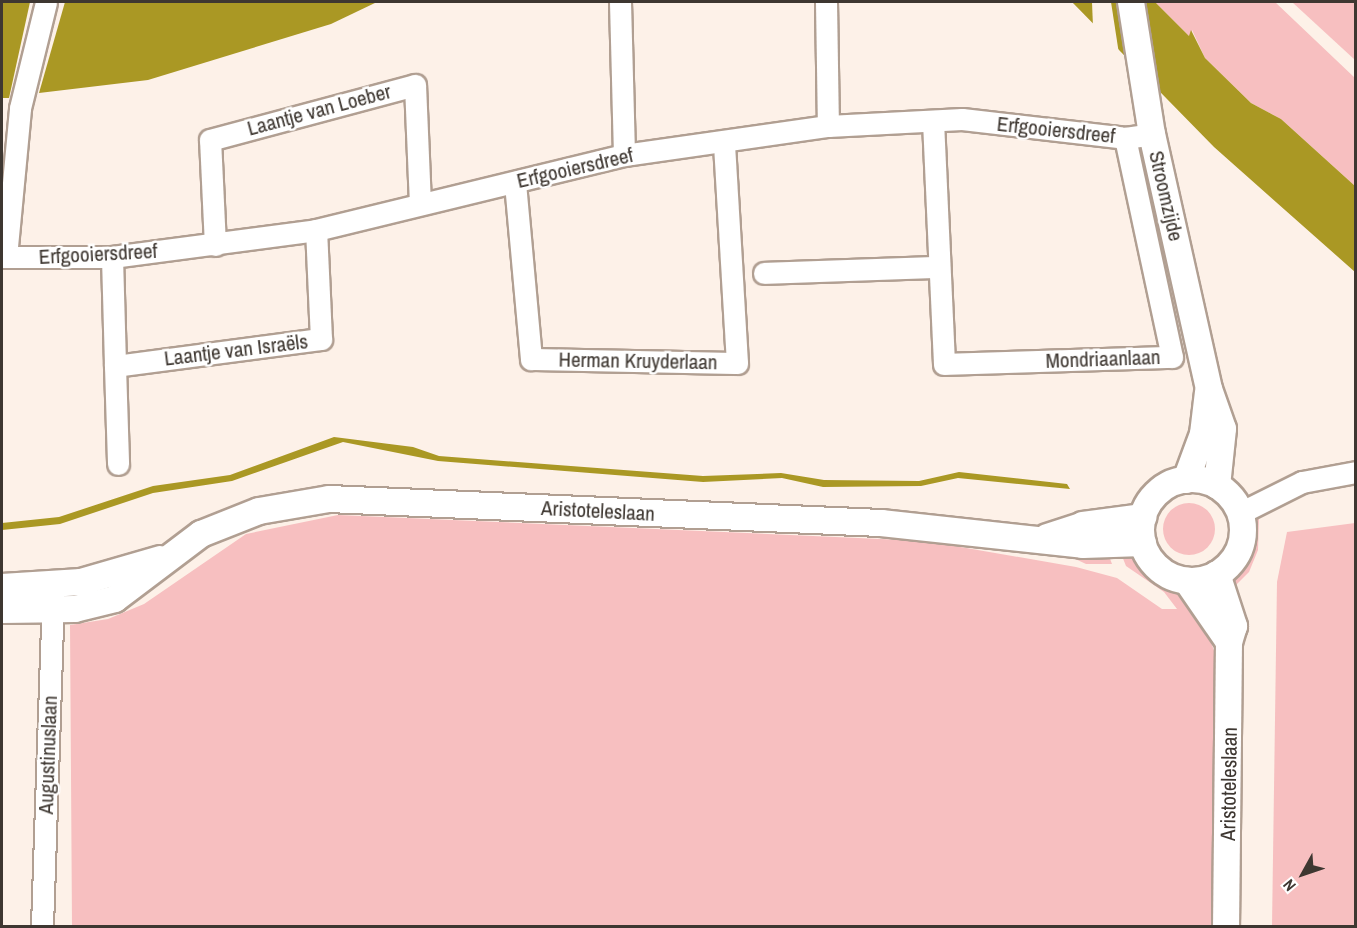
<!DOCTYPE html>
<meta charset="utf-8">
<style>
body{margin:0}
#map{position:relative;width:1357px;height:928px;overflow:hidden;background:#fdf1e8;font-family:"Archivo Narrow",sans-serif}
div>[style]{position:absolute}
.green>*{inset:0;background:#f7bfc0}
.round{border-radius:50%}
.water>*{inset:0;background:#aa9824}
.pier>*{inset:0;background:#fdf1e8}
.roads{filter:drop-shadow(2px 0 #b19f92) drop-shadow(-2px 0 #b19f92) drop-shadow(0 2px #b19f92) drop-shadow(0 -2px #b19f92)}
.minor>*{height:21px;margin:-10.5px;padding:0 10.5px;transform-origin:10.5px;border-radius:10.5px;background:#fff}
.tertiary>*{height:26px;margin:-13px;padding:0 13px;transform-origin:13px;border-radius:13px;background:#fff}
.tertiary>.ring{margin:-13px;padding:0;box-sizing:content-box;background:none;border:26px solid #fff;border-radius:50%}
span{translate:-50% -50%;white-space:nowrap;text-align:center;line-height:1.15;-webkit-text-stroke:5px #fff;paint-order:stroke}
.street-label{font-size:21px;color:#3e3731}
.frame{position:absolute;inset:0;border:3px solid #3e3731;pointer-events:none}
.north{position:absolute;left:1273px;top:844px;width:60px;height:60px;-webkit-text-stroke:4px #fff;paint-order:stroke;rotate:230deg;font-size:16px;font-weight:700;line-height:24px;text-align:center;color:#3e3731}
.north::after{content:'';display:block;margin:auto;width:21px;height:27px;background:#3e3731;clip-path:polygon(50% 0,100% 100%,50% 72%,0 100%)}
</style>
<div id="map">
<div class="green">
<i style="clip-path:polygon(1155px 2px,1275px 2px,1355px 78px,1355px 186px,1281px 119px,1251px 103px,1205px 58px,1192px 30px,1190px 37px)"></i>
<i style="clip-path:polygon(1292px 2px,1355px 2px,1355px 60px)"></i>
<i class="round" style="left:1163px;top:503px;width:52px;height:52px"></i>
<i style="clip-path:polygon(338px 515px,926px 541px,1076px 567px,1117px 578px,1162px 609px,1177px 609px,1164px 592px,1126px 566px,1122px 556px,1133px 555px,1180px 587px,1199px 612px,1217px 658px,1212px 926px,72px 926px,70px 625px,108px 619px,144px 604px,246px 534px)"></i>
<i style="clip-path:polygon(1259px 517px,1258px 550px,1249px 572px,1234px 587px,1231px 578px,1246px 524px)"></i>
<i style="clip-path:polygon(1355px 523px,1355px 926px,1272px 926px,1277px 582px,1287px 532px)"></i>
<i style="clip-path:polygon(1069px 556px,1109px 556px,1112px 564px,1086px 564px)"></i>
</div>
<div class="water">
<i style="clip-path:polygon(2px 2px,30px 2px,9px 98px,2px 98px)"></i>
<i style="clip-path:polygon(65px 2px,377px 2px,331px 24px,148px 80px,39px 93px)"></i>
<i style="clip-path:polygon(1072px 2px,1155px 2px,1189px 36px,1191px 30px,1205px 58px,1251px 103px,1281px 119px,1355px 186px,1355px 272px,1214px 147px)"></i>
<i style="clip-path:polygon(334px 437px,413px 447px,439px 456px,703px 476px,781px 473px,824px 480px,919px 481px,959px 472px,1067px 484px,1070px 489px,958px 478px,921px 486px,823px 487px,782px 478px,703px 482px,438px 461px,343px 442px,232px 481px,153px 493px,60px 524px,2px 530px,2px 523px,59px 517px,153px 486px,230px 475px)"></i>
</div>
<div class="pier">
<i style="clip-path:polygon(1092px 2px,1111px 2px,1119px 54px,1093px 27px)"></i>
</div>
<div class="roads">
<div class="minor">
<i style="left:620px;top:2px;width:153px;rotate:88.5deg"></i>
<i style="left:826px;top:2px;width:124px;rotate:89.1deg"></i>
<i style="left:933px;top:121px;width:243px;rotate:87.4deg"></i>
<i style="left:944px;top:364px;width:228px;rotate:-1.8deg"></i>
<i style="left:1172px;top:357px;width:224px;rotate:-102.1deg"></i>
<i style="left:515px;top:183px;width:177px;rotate:84.8deg"></i>
<i style="left:531px;top:359px;width:206px;rotate:1.1deg"></i>
<i style="left:737px;top:363px;width:222px;rotate:-93.4deg"></i>
<i style="left:215px;top:245px;width:105px;rotate:-92.7deg"></i>
<i style="left:210px;top:140px;width:212px;rotate:-15deg"></i>
<i style="left:415px;top:85px;width:119px;rotate:87.6deg"></i>
<i style="left:2px;top:257px;width:110px"></i>
<i style="left:112px;top:257px;width:206px;rotate:-7.5deg"></i>
<i style="left:316px;top:230px;width:317px;rotate:-13.7deg"></i>
<i style="left:624px;top:155px;width:206px;rotate:-8.1deg"></i>
<i style="left:828px;top:126px;width:134px;rotate:-3deg"></i>
<i style="left:962px;top:119px;width:164px;rotate:6.6deg"></i>
<i style="left:1125px;top:138px;width:27px;rotate:-8deg"></i>
<i style="left:6px;top:257px;width:150px;rotate:-84.6deg"></i>
<i style="left:20px;top:108px;width:109px;rotate:-76.2deg"></i>
<i style="left:112px;top:257px;width:109px;rotate:88.4deg"></i>
<i style="left:115px;top:366px;width:208px;rotate:-7.5deg"></i>
<i style="left:321px;top:339px;width:109px;rotate:-92.6deg"></i>
<i style="left:764px;top:273px;width:174px;rotate:-2deg"></i>
<i style="left:115px;top:366px;width:98px;rotate:88.2deg"></i>
<i style="left:1240px;top:513px;width:69px;rotate:-26.6deg"></i>
<i style="left:1302px;top:482px;width:55px;rotate:-10.5deg"></i>
<i style="left:42px;top:926px;width:333px;rotate:-88.1deg"></i>
</div>
<div class="tertiary">
<i style="left:1131px;top:2px;width:134px;rotate:81deg"></i>
<i style="left:1152px;top:134px;width:261px;rotate:77.4deg"></i>
<i style="left:1209px;top:389px;width:42px;rotate:70.7deg"></i>
<i style="left:1223px;top:429px;width:57px;rotate:96deg"></i>
<i class="ring" style="left:1141px;top:479px;width:76px;height:76px"></i>
<i style="left:1186px;top:480px;width:49px;rotate:-69.7deg"></i>
<i style="left:1203px;top:434px;width:42px;rotate:-83.2deg"></i>
<i style="left:1047px;top:537px;width:38px;rotate:-18deg"></i>
<i style="left:1083px;top:525px;width:61px;rotate:-7.6deg"></i>
<i style="left:1217px;top:574px;width:55px;rotate:71.9deg"></i>
<i style="left:1234px;top:626px;width:17px;rotate:107deg"></i>
<i style="left:1229px;top:642px;width:284px;rotate:90.6deg"></i>
<i style="left:1187px;top:581px;width:74px;rotate:55.5deg"></i>
<i style="left:2px;top:587px;width:79px;rotate:-3.6deg"></i>
<i style="left:81px;top:582px;width:82px;rotate:-16.2deg"></i>
<i style="left:2px;top:610px;width:73px;rotate:-0.8deg"></i>
<i style="left:75px;top:609px;width:41px;rotate:-14deg"></i>
<i style="left:115px;top:599px;width:108px;rotate:-37.1deg"></i>
<i style="left:201px;top:534px;width:62px;rotate:-21.6deg"></i>
<i style="left:259px;top:511px;width:71px;rotate:-9.7deg"></i>
<i style="left:329px;top:499px;width:553px;rotate:2.49deg"></i>
<i style="left:881px;top:523px;width:203px;rotate:6.2deg"></i>
<i style="left:1083px;top:545px;width:60px;rotate:-1.9deg"></i>
</div>
</div>
<div class="street-label">
<span style="left:319px;top:110px;rotate:-15deg">Laantje van Loeber</span>
<span style="left:1056px;top:130px;rotate:6deg">Erfgooiersdreef</span>
<span style="left:575px;top:168px;rotate:-13deg">Erfgooiersdreef</span>
<span style="left:1166px;top:196px;rotate:77deg">Stroomzijde</span>
<span style="left:98px;top:254px;rotate:-3deg">Erfgooiersdreef</span>
<span style="left:236px;top:350px;rotate:-7deg">Laantje van Israëls</span>
<span style="left:1103px;top:359px;rotate:-2deg">Mondriaanlaan</span>
<span style="left:638px;top:361px;rotate:1deg">Herman Kruyderlaan</span>
<span style="left:598px;top:511px;rotate:3deg">Aristoteleslaan</span>
<span style="left:48px;top:755px;rotate:-88deg">Augustinuslaan</span>
<span style="left:1229px;top:784px;rotate:-89deg">Aristoteleslaan</span>
</div>
<div class="frame"></div>
<div class="north">N</div>
</div>
